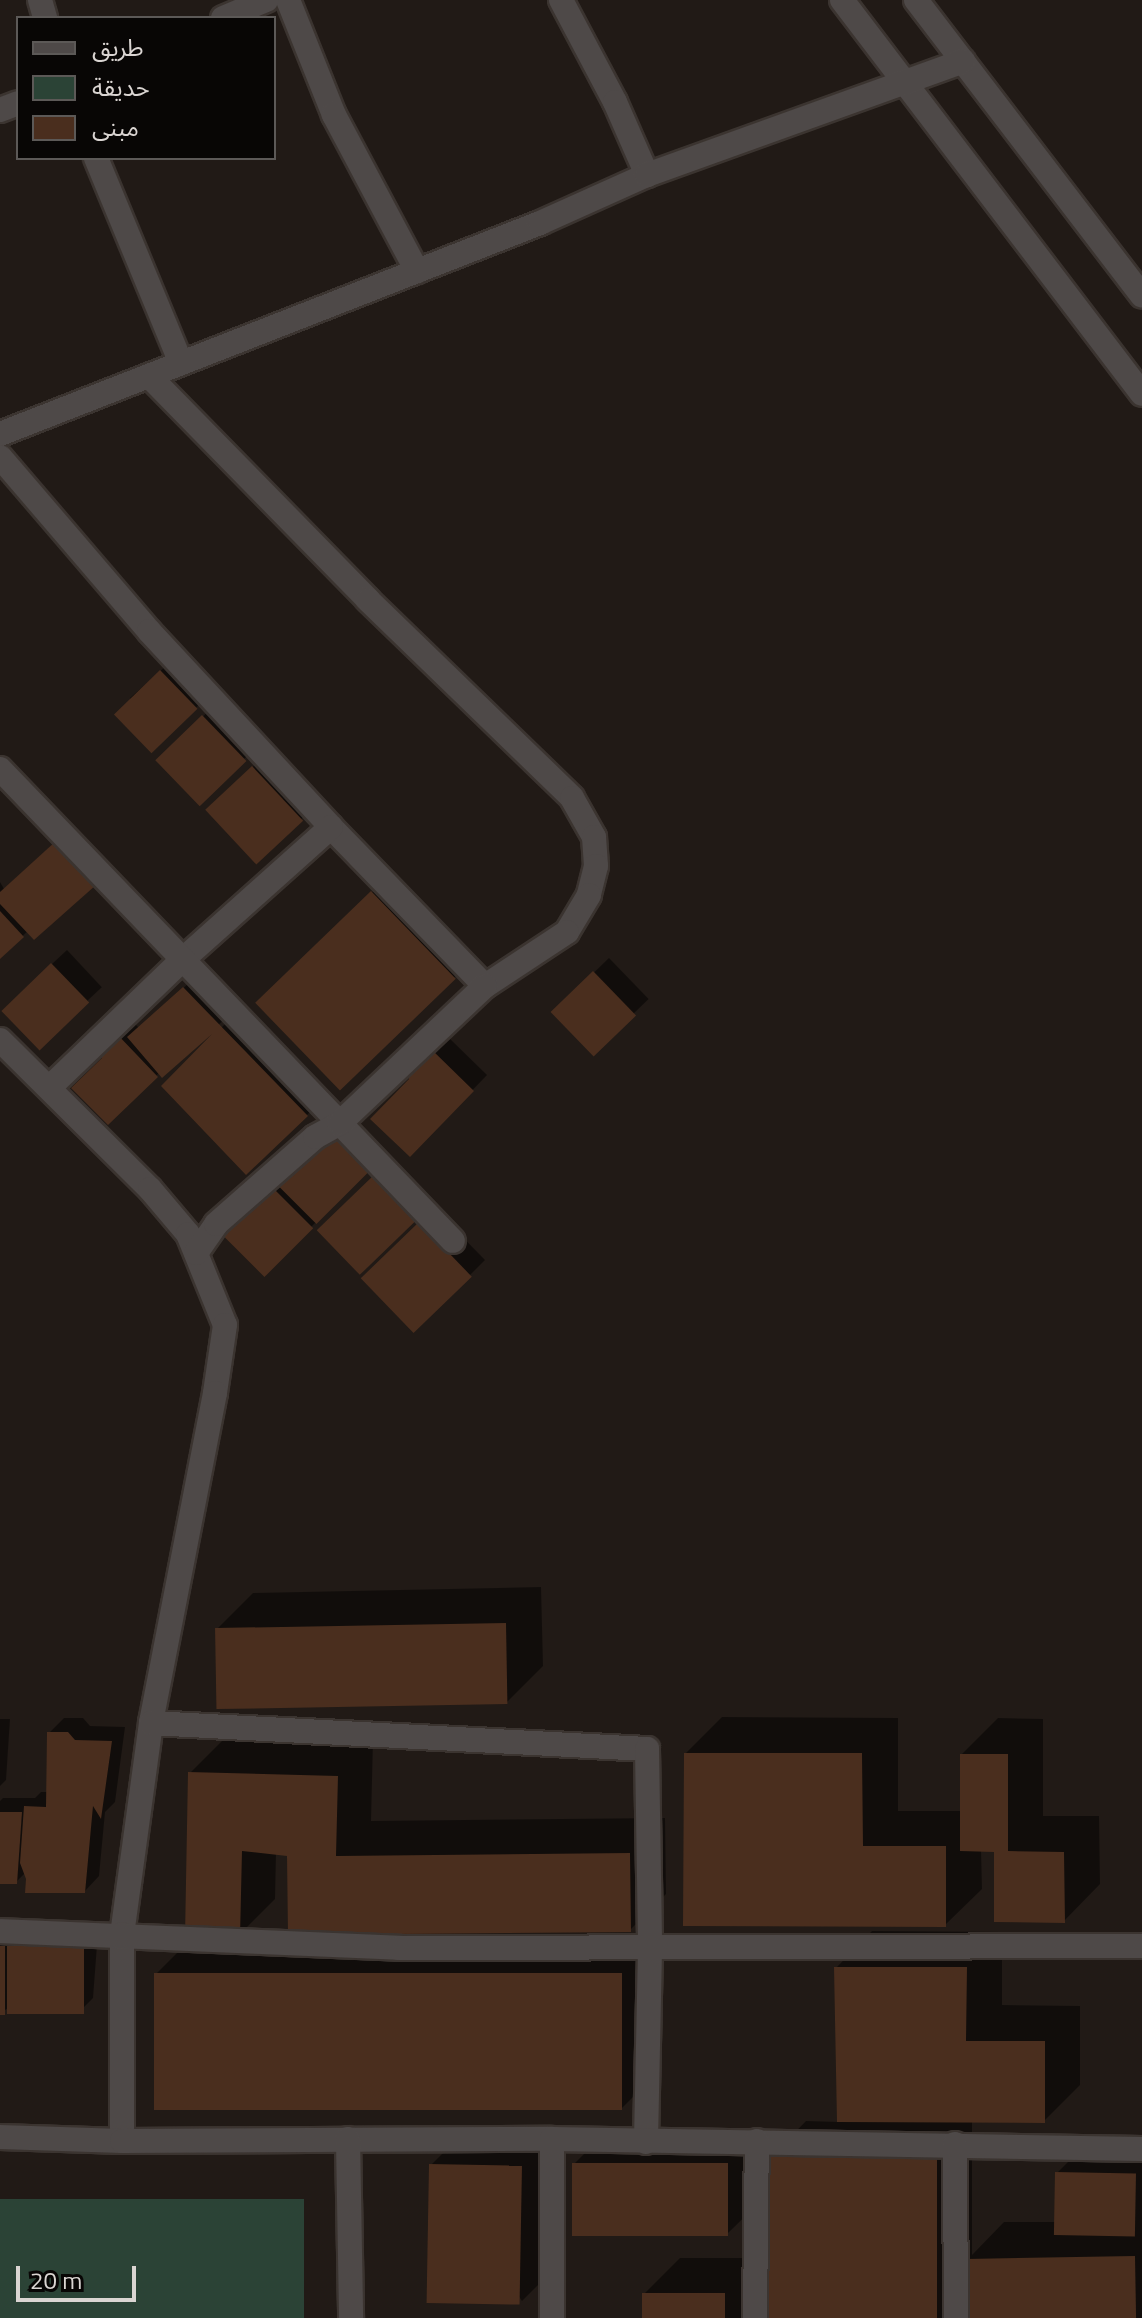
<!DOCTYPE html>
<meta charset="utf-8">
<style>
body{margin:0}
#map{position:relative;width:1142px;height:2318px;overflow:hidden;background:#211a16;font-family:"Titillium Web","Noto Sans Arabic",sans-serif}
div>[style]{position:absolute}
.green>*{inset:0;background:#2b4336;transform-origin:0 0}
.shadow>*{inset:0;background:#0007;transform-origin:0 0}
.building>*{inset:0;background:#4a2e1e;transform-origin:0 0}
.roads{filter:drop-shadow(2px 0 #3b3430) drop-shadow(-2px 0 #3b3430) drop-shadow(0 2px #3b3430) drop-shadow(0 -2px #3b3430)}
.minor>*{height:24px;margin:-12px;padding:0 12px;transform-origin:12px;border-radius:12px;background:#4e4948}
span{translate:-50% -50%;white-space:nowrap;text-align:center;line-height:1.15;-webkit-text-stroke:8px #080605;paint-order:stroke}
.legend{position:absolute;left:16px;top:16px;width:260px;height:144px;box-sizing:border-box;background:#080605;border:2px solid #5c5957;margin:0;padding:10px 14px;list-style:none;font-size:24px;color:#dad5d2}
.legend li{display:flex;align-items:center;gap:16px;height:40px}
.legend b{width:40px;border:2px solid #5c5957}
.scale{position:absolute;left:16px;top:2266px;width:120px;height:36px;box-sizing:border-box;border:4px solid #dad5d2;border-top:0;padding-left:10px;font-size:24px;line-height:28px;white-space:nowrap;color:#dad5d2;-webkit-text-stroke:6px #080605;paint-order:stroke}
</style>
<div id="map">
<div class="green">
<i style="left:0;top:2199px;width:304px;height:119px"></i>
</div>
<div class="shadow">
<i style="clip-path:polygon(176px 657px,211px 693px,152px 751px,130px 698px)"></i>
<i style="left:218px;top:702px;width:59px;height:83px;rotate:46deg"></i>
<i style="clip-path:polygon(268px 753px,316px 805px,256px 862px,222px 795px)"></i>
<i style="left:387px;top:878px;width:118px;height:180px;rotate:46deg"></i>
<i style="clip-path:polygon(0 882px,28px 931px,0 956px)"></i>
<i style="left:67px;top:950px;width:51px;height:88px;rotate:47deg"></i>
<i style="left:609px;top:958px;width:57px;height:78px;rotate:46deg"></i>
<i style="clip-path:polygon(199px 974px,328px 1094px,307px 1115px,164px 1086px,227px 1022px,225px 1019px,162px 1075px,160px 1072px,108px 1122px,105px 1058px,99px 1052px,131px 1020px,139px 1028px)"></i>
<i style="clip-path:polygon(446px 1035px,487px 1075px,410px 1155px,411px 1080px)"></i>
<i style="clip-path:polygon(348px 1122px,382px 1156px,264px 1274px,269px 1185px,283px 1170px,291px 1178px)"></i>
<i style="clip-path:polygon(435px 1209px,485px 1260px,415px 1330px)"></i>
<i style="clip-path:polygon(541px 1587px,543px 1666px,507px 1702px,217px 1629px,253px 1593px)"></i>
<i style="clip-path:polygon(722px 1717px,898px 1718px,898px 1811px,962px 1811px,962px 1754px,998px 1718px,1043px 1719px,1043px 1816px,1099px 1816px,1100px 1884px,1064px 1921px,996px 1850px,981px 1850px,982px 1889px,945px 1925px,686px 1753px)"></i>
<i style="clip-path:polygon(64px 1718px,83px 1718px,90px 1726px,125px 1727px,115px 1802px,105px 1812px,99px 1876px,85px 1891px,26px 1872px,16px 1882px,0 1882px,0 1801px,3px 1798px,35px 1798px,41px 1792px,48px 1792px,49px 1733px)"></i>
<i style="clip-path:polygon(0 1719px,10px 1719px,6px 1780px,0 1786px)"></i>
<i style="clip-path:polygon(226px 1737px,373px 1740px,371px 1821px,665px 1818px,666px 1894px,630px 1930px,276px 1853px,275px 1899px,236px 1938px,657px 1938px,657px 2073px,621px 2109px,156px 1974px,196px 1934px,190px 1773px)"></i>
<i style="clip-path:polygon(872px 1931px,1002px 1932px,1002px 2005px,1080px 2006px,1080px 2085px,1044px 2121px,972px 2121px,972px 2255px,1004px 2222px,1056px 2222px,1057px 2173px,1093px 2137px,1142px 2138px,1142px 2318px,771px 2318px,770px 2158px,806px 2121px,839px 2122px,836px 1968px)"></i>
<i style="clip-path:polygon(0 1932px,98px 1932px,93px 1998px,78px 2013px,10px 2007px,0 2013px)"></i>
<i style="clip-path:polygon(610px 2128px,763px 2128px,764px 2198px,727px 2234px,574px 2164px)"></i>
<i style="clip-path:polygon(467px 2129px,558px 2130px,558px 2265px,522px 2301px,431px 2165px)"></i>
<i style="clip-path:polygon(680px 2258px,760px 2258px,760px 2318px,644px 2318px,644px 2294px)"></i>
</div>
<div class="building">
<i style="left:160px;top:670px;width:54px;height:64px;rotate:46deg"></i>
<i style="left:202px;top:715px;width:64px;height:65px;rotate:46deg"></i>
<i style="left:252px;top:766px;width:75px;height:64px;rotate:47deg"></i>
<i style="clip-path:polygon(56px 841px,96px 885px,34px 940px,0 904px,0 892px)"></i>
<i style="left:371px;top:891px;width:122px;height:161px;rotate:46deg"></i>
<i style="clip-path:polygon(0 911px,24px 937px,0 959px)"></i>
<i style="left:51px;top:963px;width:55px;height:69px;rotate:46deg"></i>
<i style="left:593px;top:971px;width:62px;height:59px;rotate:46deg"></i>
<i style="clip-path:polygon(183px 987px,308px 1116px,246px 1175px,161px 1086px,212px 1034px,162px 1078px,127px 1037px)"></i>
<i style="clip-path:polygon(116px 1033px,158px 1077px,108px 1125px,71px 1088px,102px 1058px,96px 1052px)"></i>
<i style="clip-path:polygon(430px 1048px,474px 1091px,410px 1157px,370px 1119px,409px 1079px,408px 1070px)"></i>
<i style="left:332px;top:1135px;width:52px;height:74px;rotate:45deg"></i>
<i style="left:375px;top:1174px;width:62px;height:81px;rotate:46deg"></i>
<i style="left:268px;top:1183px;width:64px;height:69px;rotate:45deg"></i>
<i style="left:419px;top:1222px;width:76px;height:81px;rotate:46deg"></i>
<i style="left:506px;top:1623px;width:81px;height:291px;rotate:89deg"></i>
<i style="clip-path:polygon(47px 1732px,68px 1732px,75px 1740px,112px 1741px,101px 1819px,93px 1806px,85px 1893px,25px 1893px,26px 1879px,20px 1863px,24px 1806px,46px 1807px)"></i>
<i style="clip-path:polygon(684px 1753px,862px 1753px,863px 1846px,946px 1846px,946px 1927px,683px 1926px)"></i>
<i style="clip-path:polygon(960px 1754px,1008px 1754px,1008px 1851px,1064px 1852px,1065px 1923px,994px 1922px,994px 1852px,960px 1851px)"></i>
<i style="clip-path:polygon(188px 1772px,338px 1776px,336px 1856px,630px 1853px,631px 1932px,288px 1935px,287px 1856px,242px 1851px,240px 1937px,185px 1936px)"></i>
<i style="clip-path:polygon(0 1812px,22px 1812px,17px 1884px,0 1884px)"></i>
<i style="left:0;top:1946px;width:5px;height:69px"></i>
<i style="left:7px;top:1946px;width:77px;height:68px"></i>
<i style="clip-path:polygon(834px 1967px,967px 1967px,966px 2041px,1045px 2041px,1045px 2123px,837px 2122px)"></i>
<i style="left:154px;top:1973px;width:468px;height:137px"></i>
<i style="left:768px;top:2157px;width:169px;height:161px"></i>
<i style="left:572px;top:2163px;width:156px;height:73px"></i>
<i style="left:429px;top:2164px;width:93px;height:139px;rotate:1deg"></i>
<i style="left:1055px;top:2172px;width:81px;height:63px;rotate:1deg"></i>
<i style="left:1135px;top:2256px;width:62px;height:169px;rotate:89deg"></i>
<i style="left:642px;top:2293px;width:83px;height:25px"></i>
</div>
<div class="roads">
<div class="minor">
<i style="left:40px;top:0;width:19px;rotate:74deg"></i>
<i style="left:288px;top:0;width:124px;rotate:68.2deg"></i>
<i style="left:334px;top:115px;width:177px;rotate:62deg"></i>
<i style="left:561px;top:0;width:115px;rotate:62.1deg"></i>
<i style="left:615px;top:102px;width:80px;rotate:66.3deg"></i>
<i style="left:842px;top:0;width:495px;rotate:52.7deg"></i>
<i style="left:916px;top:0;width:372px;rotate:52.6deg"></i>
<i style="left:223px;top:18px;width:47px;rotate:-22.7deg"></i>
<i style="left:0;top:110px;width:19px;rotate:-21deg"></i>
<i style="left:96px;top:158px;width:222px;rotate:67.5deg"></i>
<i style="left:149px;top:376px;width:313px;rotate:45.6deg"></i>
<i style="left:368px;top:600px;width:284px;rotate:44.1deg"></i>
<i style="left:572px;top:798px;width:45px;rotate:60.6deg"></i>
<i style="left:594px;top:837px;width:29px;rotate:86deg"></i>
<i style="left:596px;top:866px;width:30px;rotate:104deg"></i>
<i style="left:589px;top:895px;width:43px;rotate:120.7deg"></i>
<i style="left:567px;top:932px;width:98px;rotate:146.6deg"></i>
<i style="left:485px;top:986px;width:221px;rotate:-134.1deg"></i>
<i style="left:0;top:434px;width:580px;rotate:-21.34deg"></i>
<i style="left:540px;top:223px;width:117px;rotate:-24.2deg"></i>
<i style="left:647px;top:175px;width:336px;rotate:-19.8deg"></i>
<i style="left:0;top:457px;width:229px;rotate:49.4deg"></i>
<i style="left:149px;top:631px;width:267px;rotate:47.1deg"></i>
<i style="left:331px;top:827px;width:201px;rotate:138.2deg"></i>
<i style="left:181px;top:961px;width:183px;rotate:136.1deg"></i>
<i style="left:0;top:769px;width:654px;rotate:46.18deg"></i>
<i style="left:0;top:1040px;width:211px;rotate:44.8deg"></i>
<i style="left:150px;top:1189px;width:59px;rotate:49.8deg"></i>
<i style="left:188px;top:1234px;width:98px;rotate:67.9deg"></i>
<i style="left:225px;top:1325px;width:69px;rotate:98.4deg"></i>
<i style="left:215px;top:1393px;width:336px;rotate:101deg"></i>
<i style="left:151px;top:1723px;width:213px;rotate:97.8deg"></i>
<i style="left:122px;top:1934px;width:207px;rotate:90deg"></i>
<i style="left:196px;top:1253px;width:35px;rotate:-55deg"></i>
<i style="left:216px;top:1224px;width:132px;rotate:-41.3deg"></i>
<i style="left:315px;top:1137px;width:29px;rotate:-29deg"></i>
<i style="left:340px;top:1123px;width:199px;rotate:-43.4deg"></i>
<i style="left:151px;top:1723px;width:497px;rotate:3deg"></i>
<i style="left:647px;top:1749px;width:201px;rotate:89.1deg"></i>
<i style="left:650px;top:1950px;width:192px;rotate:91.2deg"></i>
<i style="left:0;top:1931px;width:399px;rotate:2.4deg"></i>
<i style="left:399px;top:1948px;width:743px;rotate:-0.15deg"></i>
<i style="left:0;top:2137px;width:122px;rotate:1.9deg"></i>
<i style="left:122px;top:2141px;width:430px;rotate:-0.3deg"></i>
<i style="left:552px;top:2139px;width:590px;rotate:0.97deg"></i>
<i style="left:348px;top:2139px;width:179px;rotate:89deg"></i>
<i style="left:552px;top:2139px;width:179px;rotate:90deg"></i>
<i style="left:955px;top:2144px;width:174px;rotate:89.7deg"></i>
<i style="left:755px;top:2318px;width:177px;rotate:-89.4deg"></i>
</div>
</div>
<ul class="legend">
<li><b style="height:10px;background:#4e4948"></b>طريق</li>
<li><b style="height:22px;background:#2b4336"></b>حديقة</li>
<li><b style="height:22px;background:#4a2e1e"></b>مبنى</li>
</ul>
<div class="scale">20 m</div>
</div>
